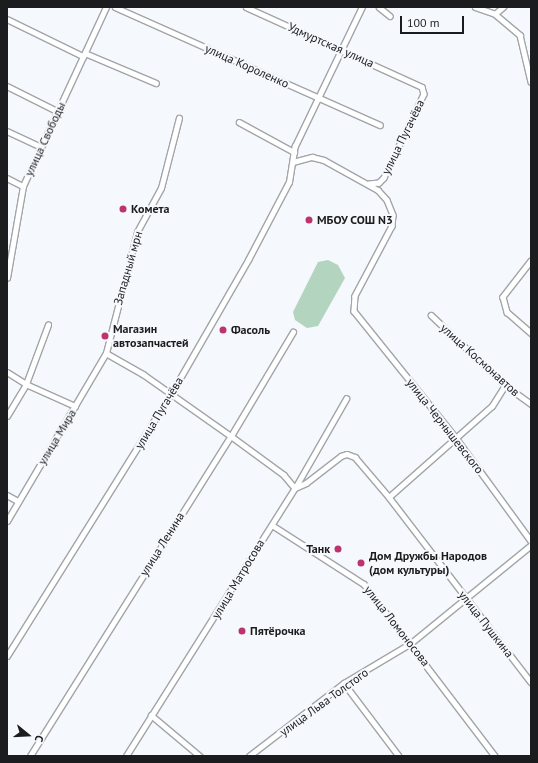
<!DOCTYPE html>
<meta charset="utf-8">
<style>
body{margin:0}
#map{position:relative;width:538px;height:763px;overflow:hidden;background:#f5f8fc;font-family:"PT Sans",sans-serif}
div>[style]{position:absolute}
.green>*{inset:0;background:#b3d4bf}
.roads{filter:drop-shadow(1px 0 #a2a5a8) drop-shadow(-1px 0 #a2a5a8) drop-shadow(0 1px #a2a5a8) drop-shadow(0 -1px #a2a5a8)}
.minor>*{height:4.5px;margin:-2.25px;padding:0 2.25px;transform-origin:2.25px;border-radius:2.25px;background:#fff}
.dots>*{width:11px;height:11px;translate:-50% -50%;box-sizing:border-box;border:2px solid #f5f8fc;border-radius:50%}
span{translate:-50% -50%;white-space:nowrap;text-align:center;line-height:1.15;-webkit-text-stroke:4px #f5f8fc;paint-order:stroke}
.street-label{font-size:12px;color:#1b1c1e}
.poi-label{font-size:12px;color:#1b1c1e;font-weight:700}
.left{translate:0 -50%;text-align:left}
.right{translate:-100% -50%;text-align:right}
.frame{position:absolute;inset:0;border:8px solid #1b1c1e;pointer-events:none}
.north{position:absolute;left:8px;top:715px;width:40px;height:40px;-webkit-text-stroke:3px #f5f8fc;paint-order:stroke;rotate:108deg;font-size:11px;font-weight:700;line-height:16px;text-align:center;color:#1b1c1e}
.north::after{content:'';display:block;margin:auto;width:14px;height:18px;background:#1b1c1e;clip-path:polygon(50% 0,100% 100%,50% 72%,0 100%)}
.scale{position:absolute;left:400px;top:16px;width:64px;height:18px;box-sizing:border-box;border:2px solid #1b1c1e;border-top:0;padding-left:5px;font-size:12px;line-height:14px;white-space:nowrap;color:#1b1c1e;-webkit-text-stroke:3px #f5f8fc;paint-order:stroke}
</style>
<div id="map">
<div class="green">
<i style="clip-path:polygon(328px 260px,338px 265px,345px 278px,318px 326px,307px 328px,295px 320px,293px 312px,318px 262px)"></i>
</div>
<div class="roads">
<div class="minor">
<i style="left:115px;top:7px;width:290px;rotate:24deg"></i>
<i style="left:246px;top:7px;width:193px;rotate:24.4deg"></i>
<i style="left:422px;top:87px;width:7px;rotate:74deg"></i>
<i style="left:424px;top:94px;width:93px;rotate:115.5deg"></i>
<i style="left:384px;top:178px;width:7px;rotate:135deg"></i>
<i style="left:379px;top:183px;width:10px;rotate:174deg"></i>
<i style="left:379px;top:7px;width:14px;rotate:39deg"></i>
<i style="left:475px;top:7px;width:21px;rotate:19deg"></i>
<i style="left:495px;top:14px;width:33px;rotate:40deg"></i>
<i style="left:520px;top:35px;width:48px;rotate:76.8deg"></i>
<i style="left:495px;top:14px;width:11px;rotate:-41deg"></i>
<i style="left:7px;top:19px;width:85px;rotate:26deg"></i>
<i style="left:85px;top:53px;width:77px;rotate:22.9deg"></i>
<i style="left:7px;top:86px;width:56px;rotate:26.6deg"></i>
<i style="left:239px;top:122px;width:63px;rotate:28.6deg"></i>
<i style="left:7px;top:131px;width:38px;rotate:25deg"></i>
<i style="left:293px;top:162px;width:20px;rotate:-15deg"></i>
<i style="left:312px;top:157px;width:12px;rotate:14deg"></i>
<i style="left:324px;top:160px;width:62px;rotate:29.1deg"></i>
<i style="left:378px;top:190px;width:13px;rotate:48deg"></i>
<i style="left:387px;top:200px;width:16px;rotate:68deg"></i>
<i style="left:393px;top:215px;width:11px;rotate:95deg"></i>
<i style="left:392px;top:226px;width:79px;rotate:117.9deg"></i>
<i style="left:355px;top:296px;width:15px;rotate:94deg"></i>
<i style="left:354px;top:311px;width:163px;rotate:51.2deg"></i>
<i style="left:456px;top:438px;width:127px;rotate:53.9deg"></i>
<i style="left:7px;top:178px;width:18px;rotate:27deg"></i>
<i style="left:531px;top:261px;width:46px;rotate:127.9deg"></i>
<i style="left:503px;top:297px;width:16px;rotate:75deg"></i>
<i style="left:507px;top:312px;width:32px;rotate:41deg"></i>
<i style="left:7px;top:278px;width:93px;rotate:-80.1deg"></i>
<i style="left:23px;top:186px;width:197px;rotate:-65.1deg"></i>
<i style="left:431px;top:315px;width:102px;rotate:43.4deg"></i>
<i style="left:505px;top:385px;width:32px;rotate:36deg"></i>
<i style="left:106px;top:353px;width:43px;rotate:29.6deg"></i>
<i style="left:143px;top:374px;width:108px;rotate:35.2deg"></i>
<i style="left:231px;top:436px;width:66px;rotate:36.3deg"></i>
<i style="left:284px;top:475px;width:17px;rotate:50deg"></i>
<i style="left:7px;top:372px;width:22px;rotate:32deg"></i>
<i style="left:26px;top:384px;width:54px;rotate:24.2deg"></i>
<i style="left:7px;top:416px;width:37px;rotate:-59deg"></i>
<i style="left:26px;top:384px;width:63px;rotate:-69.6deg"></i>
<i style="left:295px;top:488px;width:12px;rotate:-24deg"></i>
<i style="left:306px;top:483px;width:44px;rotate:-37.6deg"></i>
<i style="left:341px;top:456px;width:6px;rotate:-18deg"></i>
<i style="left:347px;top:454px;width:9px;rotate:21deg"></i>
<i style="left:355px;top:457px;width:52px;rotate:49.6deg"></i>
<i style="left:389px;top:497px;width:233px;rotate:52.5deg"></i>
<i style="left:7px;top:495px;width:13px;rotate:29deg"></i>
<i style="left:389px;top:497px;width:137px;rotate:-41.5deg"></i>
<i style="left:492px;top:406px;width:25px;rotate:-58deg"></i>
<i style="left:7px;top:521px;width:195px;rotate:-59.5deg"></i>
<i style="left:106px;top:353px;width:125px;rotate:-75.6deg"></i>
<i style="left:137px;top:232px;width:50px;rotate:-61.4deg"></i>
<i style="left:161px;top:188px;width:72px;rotate:-75.6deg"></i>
<i style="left:272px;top:525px;width:109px;rotate:32.7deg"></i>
<i style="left:364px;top:584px;width:216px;rotate:52.7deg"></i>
<i style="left:7px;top:656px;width:309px;rotate:-58deg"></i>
<i style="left:171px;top:394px;width:155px;rotate:-60.1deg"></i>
<i style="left:248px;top:260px;width:88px;rotate:-62.3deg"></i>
<i style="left:289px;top:182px;width:36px;rotate:-81deg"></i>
<i style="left:295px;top:146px;width:154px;rotate:-64.3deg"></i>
<i style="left:344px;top:683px;width:91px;rotate:53deg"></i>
<i style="left:151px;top:715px;width:64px;rotate:39.9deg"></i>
<i style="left:30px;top:756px;width:378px;rotate:-57.9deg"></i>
<i style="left:231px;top:436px;width:121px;rotate:-59.2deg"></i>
<i style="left:126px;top:756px;width:317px;rotate:-57.8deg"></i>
<i style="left:295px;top:488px;width:103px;rotate:-60.2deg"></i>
<i style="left:249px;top:756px;width:120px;rotate:-37.5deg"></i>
<i style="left:344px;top:683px;width:78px;rotate:-30.8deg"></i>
<i style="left:411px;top:643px;width:155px;rotate:-39.2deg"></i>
</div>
</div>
<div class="dots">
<i style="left:123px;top:209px;background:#bd336e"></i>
<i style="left:309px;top:220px;background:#bd336e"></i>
<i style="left:223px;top:330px;background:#bd336e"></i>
<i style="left:105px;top:336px;background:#bd336e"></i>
<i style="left:338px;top:549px;background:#bd336e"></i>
<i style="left:361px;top:563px;background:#bd336e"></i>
<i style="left:242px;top:631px;background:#bd336e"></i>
</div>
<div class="street-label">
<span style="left:331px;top:45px;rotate:24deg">Удмуртская улица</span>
<span style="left:247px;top:66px;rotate:24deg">улица Короленко</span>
<span style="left:403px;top:137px;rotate:-64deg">улица Пугачёва</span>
<span style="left:45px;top:139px;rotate:-65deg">улица Свободы</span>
<span style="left:128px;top:268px;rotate:-74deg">Западный мрн</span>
<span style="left:480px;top:360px;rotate:42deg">улица Космонавтов</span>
<span style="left:159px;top:413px;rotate:-59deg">улица Пугачёва</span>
<span style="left:445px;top:426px;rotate:52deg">улица Чернышевского</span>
<span style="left:57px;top:437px;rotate:-59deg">улица Мира</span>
<span style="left:162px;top:544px;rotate:-58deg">улица Ленина</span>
<span style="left:238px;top:579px;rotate:-59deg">улица Матросова</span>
<span style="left:486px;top:624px;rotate:52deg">улица Пушкина</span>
<span style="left:397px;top:626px;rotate:52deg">улица Ломоносова</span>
<span style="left:324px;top:702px;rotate:-36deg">улица Льва Толстого</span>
</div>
<div class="poi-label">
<span class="left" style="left:131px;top:209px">Комета</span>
<span class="left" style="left:317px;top:220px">МБОУ СОШ N3</span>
<span class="left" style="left:113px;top:336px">Магазин<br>автозапчастей</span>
<span class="left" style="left:231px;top:330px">Фасоль</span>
<span class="right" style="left:330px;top:549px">Танк</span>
<span class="left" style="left:369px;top:563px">Дом Дружбы Народов<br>(дом культуры)</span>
<span class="left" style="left:250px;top:631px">Пятёрочка</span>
</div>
<div class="frame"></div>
<div class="north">С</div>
<div class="scale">100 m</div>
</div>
